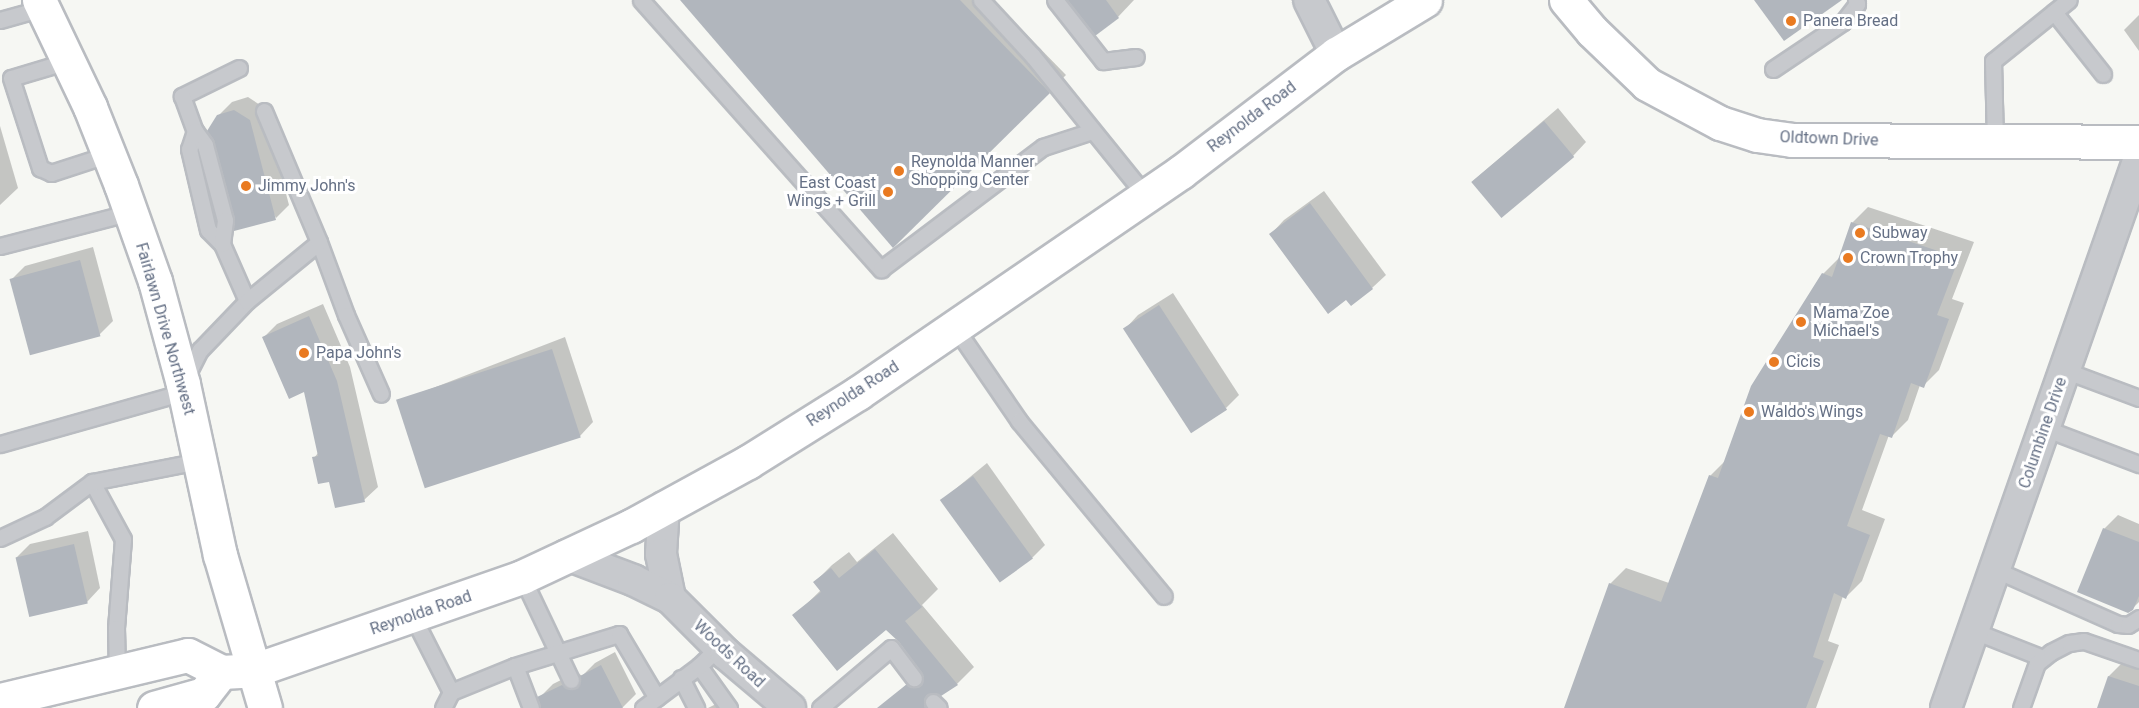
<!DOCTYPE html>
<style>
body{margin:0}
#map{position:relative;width:2139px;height:708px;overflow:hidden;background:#f6f7f3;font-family:Roboto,sans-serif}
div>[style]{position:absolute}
.shadow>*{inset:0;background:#0003}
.building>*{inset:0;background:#b1b6bd;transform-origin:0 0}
.roads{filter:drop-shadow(2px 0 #b9bcc1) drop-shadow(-2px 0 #b9bcc1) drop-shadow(0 2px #b9bcc1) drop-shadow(0 -2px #b9bcc1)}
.lane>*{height:15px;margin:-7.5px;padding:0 7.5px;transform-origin:7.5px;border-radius:7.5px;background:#c7c9cd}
.street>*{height:30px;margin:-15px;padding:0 15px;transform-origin:15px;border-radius:15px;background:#c7c9cd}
.secondary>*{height:33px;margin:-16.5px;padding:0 16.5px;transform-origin:16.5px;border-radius:16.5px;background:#fff}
.primary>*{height:33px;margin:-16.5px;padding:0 16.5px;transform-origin:16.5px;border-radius:16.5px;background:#fff}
.dots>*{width:16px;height:16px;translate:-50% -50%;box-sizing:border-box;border:3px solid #fff;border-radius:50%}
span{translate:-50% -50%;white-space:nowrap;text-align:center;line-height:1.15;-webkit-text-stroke:6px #fff;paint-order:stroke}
.poi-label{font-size:16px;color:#657085}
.left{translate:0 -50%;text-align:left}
.right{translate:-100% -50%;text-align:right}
.street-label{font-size:16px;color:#657085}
</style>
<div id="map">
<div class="shadow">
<i style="clip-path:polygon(682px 0,993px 0,1066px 75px,893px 246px)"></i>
<i style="clip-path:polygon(1070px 0,1134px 0,1118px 17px)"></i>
<i style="clip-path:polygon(2139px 15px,2139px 51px,2124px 30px)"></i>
<i style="clip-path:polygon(248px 97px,263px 107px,289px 205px,276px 218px,218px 116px,232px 102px)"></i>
<i style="clip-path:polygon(1558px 108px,1586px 142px,1573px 156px,1473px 181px)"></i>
<i style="clip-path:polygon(0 126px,18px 188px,0 205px)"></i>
<i style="clip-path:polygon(1324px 191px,1386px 275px,1372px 288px,1271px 234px,1284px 220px)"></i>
<i style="clip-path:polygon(1868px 207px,1974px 242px,1952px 299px,1964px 303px,1939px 370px,1923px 386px,1920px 385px,1908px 420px,1892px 436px,1889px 435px,1862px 510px,1885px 519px,1862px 581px,1846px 597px,1843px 596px,1828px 641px,1839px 645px,1816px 708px,1565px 708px,1610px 584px,1626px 568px,1669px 583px,1710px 476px,1726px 460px,1823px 274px,1839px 258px,1852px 223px)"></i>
<i style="clip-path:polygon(93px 247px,113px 321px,99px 335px,12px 279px,25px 266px)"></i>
<i style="clip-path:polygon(1173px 293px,1239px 395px,1226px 408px,1125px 329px,1138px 315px)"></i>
<i style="clip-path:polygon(323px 304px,350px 367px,378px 487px,364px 500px,330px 480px,314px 458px,318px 453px,305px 390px,264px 337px,277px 324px)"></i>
<i style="clip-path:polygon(565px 337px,593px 422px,580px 436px,401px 408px,415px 395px)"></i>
<i style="clip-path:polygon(987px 463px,1045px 545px,1032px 558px,942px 500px)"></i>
<i style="clip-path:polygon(2118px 515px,2139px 524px,2139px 602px,2132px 609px,2104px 529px)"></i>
<i style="clip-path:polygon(88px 531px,100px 588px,87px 602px,16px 558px,30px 544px)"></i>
<i style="clip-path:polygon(893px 533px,938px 589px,922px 605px,974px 667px,957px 684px,941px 695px,938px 693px,923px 708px,890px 708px,886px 703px,922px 671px,900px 641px,886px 628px,794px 616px,821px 590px,815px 582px,832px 565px,849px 552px,857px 562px)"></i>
<i style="clip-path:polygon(615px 652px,636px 694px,623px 707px,541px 708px,539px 698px,553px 684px,577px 672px,582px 676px,595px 663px)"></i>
<i style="clip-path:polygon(2126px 659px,2139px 664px,2139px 708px,2098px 708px,2109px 676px)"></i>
<i style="clip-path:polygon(724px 700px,728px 708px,708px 708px)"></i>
</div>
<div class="building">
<i style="clip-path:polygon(680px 0,960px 0,1050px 93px,893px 248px)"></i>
<i style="clip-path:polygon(1067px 0,1106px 0,1119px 18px,1095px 36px)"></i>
<i style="clip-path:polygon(1754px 0,1842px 0,1784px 41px)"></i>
<i style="clip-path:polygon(234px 110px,250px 120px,276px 220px,234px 231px,234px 217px,214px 142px,207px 131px,217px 115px)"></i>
<i style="left:1544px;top:121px;width:47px;height:95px;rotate:50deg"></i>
<i style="clip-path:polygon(1310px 203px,1373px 289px,1351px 306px,1346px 300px,1328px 314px,1269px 234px)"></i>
<i style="clip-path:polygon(1851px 222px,1959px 258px,1937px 315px,1949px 319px,1924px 388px,1911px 383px,1892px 438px,1880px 434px,1847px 526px,1870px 535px,1846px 599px,1834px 593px,1813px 657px,1824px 661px,1806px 708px,1564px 708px,1609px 583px,1661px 602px,1709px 475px,1718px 478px,1751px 386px,1822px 273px,1832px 277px)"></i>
<i style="left:80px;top:260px;width:79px;height:73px;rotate:75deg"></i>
<i style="left:1159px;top:305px;width:125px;height:43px;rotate:57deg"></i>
<i style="clip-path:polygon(309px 316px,337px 381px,365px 502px,335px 508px,329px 482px,318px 484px,312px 457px,318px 456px,304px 392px,289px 399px,262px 337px)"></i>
<i style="left:552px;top:349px;width:93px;height:164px;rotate:72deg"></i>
<i style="left:973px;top:476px;width:102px;height:41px;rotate:54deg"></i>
<i style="clip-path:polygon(2103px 528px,2139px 542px,2139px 596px,2133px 610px,2128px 613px,2077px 592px)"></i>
<i style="left:74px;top:544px;width:61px;height:60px;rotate:77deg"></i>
<i style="clip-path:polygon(875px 549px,922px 607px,905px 621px,958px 685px,941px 696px,935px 693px,927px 695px,924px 700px,925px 708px,877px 708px,907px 684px,911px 687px,919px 686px,924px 677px,899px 642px,886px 630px,837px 671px,792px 615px,821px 592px,813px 582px,831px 568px,839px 578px)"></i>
<i style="clip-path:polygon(601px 665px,623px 708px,541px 708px,537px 697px,562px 685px,570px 690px,576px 688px,581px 681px,580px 676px)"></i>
<i style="clip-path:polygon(2108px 676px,2139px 686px,2139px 708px,2097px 708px)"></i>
</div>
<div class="roads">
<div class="lane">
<i style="left:641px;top:0;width:361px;rotate:48.3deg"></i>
<i style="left:881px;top:269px;width:203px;rotate:-37deg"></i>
<i style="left:1043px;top:147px;width:52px;rotate:-18.1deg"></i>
<i style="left:981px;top:0;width:75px;rotate:47.2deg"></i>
<i style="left:1032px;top:55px;width:180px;rotate:51.1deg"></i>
<i style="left:1055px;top:0;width:78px;rotate:51.8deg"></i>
<i style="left:1103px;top:61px;width:33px;rotate:-7deg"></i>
<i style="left:2054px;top:12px;width:79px;rotate:51.7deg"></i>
<i style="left:0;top:20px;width:45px;rotate:-15.6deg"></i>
<i style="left:68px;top:61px;width:59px;rotate:163.4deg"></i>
<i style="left:11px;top:78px;width:95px;rotate:72.1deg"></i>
<i style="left:40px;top:168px;width:12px;rotate:24deg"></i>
<i style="left:51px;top:173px;width:61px;rotate:-18.1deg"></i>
<i style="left:239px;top:68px;width:64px;rotate:153.8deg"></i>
<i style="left:182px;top:96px;width:37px;rotate:70deg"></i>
<i style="left:195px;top:131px;width:19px;rotate:108deg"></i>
<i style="left:189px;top:149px;width:83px;rotate:76.8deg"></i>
<i style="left:208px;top:230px;width:20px;rotate:45deg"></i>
<i style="left:222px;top:244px;width:62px;rotate:66.3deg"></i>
<i style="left:1773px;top:69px;width:84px;rotate:-33.9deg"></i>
<i style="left:1843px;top:22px;width:23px;rotate:-52deg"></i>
<i style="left:1857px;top:4px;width:4px;rotate:-104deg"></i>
<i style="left:195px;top:131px;width:17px;rotate:54deg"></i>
<i style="left:205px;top:145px;width:78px;rotate:75.1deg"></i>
<i style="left:225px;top:220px;width:24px;rotate:97deg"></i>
<i style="left:1995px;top:142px;width:81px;rotate:-91.4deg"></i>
<i style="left:1993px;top:61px;width:97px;rotate:-38.8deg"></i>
<i style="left:319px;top:242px;width:78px;rotate:69.7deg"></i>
<i style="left:346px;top:315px;width:86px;rotate:66.1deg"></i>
<i style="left:0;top:246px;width:135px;rotate:-14.5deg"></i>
<i style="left:954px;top:326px;width:115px;rotate:55.6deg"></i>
<i style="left:1019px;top:421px;width:227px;rotate:50.4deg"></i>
<i style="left:2064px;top:370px;width:80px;rotate:20.5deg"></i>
<i style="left:185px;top:379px;width:33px;rotate:-63deg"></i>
<i style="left:200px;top:350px;width:68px;rotate:-46.2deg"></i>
<i style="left:247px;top:301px;width:93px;rotate:-39.3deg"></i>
<i style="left:319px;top:242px;width:142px;rotate:-112.8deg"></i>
<i style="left:2044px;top:428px;width:102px;rotate:20.8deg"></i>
<i style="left:0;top:444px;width:191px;rotate:-15.8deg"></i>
<i style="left:92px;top:482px;width:65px;rotate:61.5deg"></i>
<i style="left:123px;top:539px;width:89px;rotate:94.5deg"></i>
<i style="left:116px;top:628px;width:44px;rotate:88.7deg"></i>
<i style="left:0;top:538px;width:50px;rotate:-25deg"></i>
<i style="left:45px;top:517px;width:59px;rotate:-36.7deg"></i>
<i style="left:92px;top:482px;width:109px;rotate:-11.1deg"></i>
<i style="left:1996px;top:570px;width:133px;rotate:23.9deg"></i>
<i style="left:2118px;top:624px;width:10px;rotate:6deg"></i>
<i style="left:2128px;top:625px;width:13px;rotate:-32deg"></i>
<i style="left:522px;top:577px;width:114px;rotate:64.6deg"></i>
<i style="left:413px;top:617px;width:84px;rotate:63.1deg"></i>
<i style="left:451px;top:692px;width:69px;rotate:-22.1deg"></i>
<i style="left:515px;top:666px;width:109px;rotate:-17.1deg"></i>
<i style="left:619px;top:634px;width:74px;rotate:59.3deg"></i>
<i style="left:1974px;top:631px;width:74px;rotate:21.4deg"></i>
<i style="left:515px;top:666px;width:45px;rotate:69.1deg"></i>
<i style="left:699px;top:666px;width:52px;rotate:54.5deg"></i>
<i style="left:681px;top:678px;width:34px;rotate:63deg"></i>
<i style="left:933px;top:702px;width:8px;rotate:45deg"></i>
<i style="left:443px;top:708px;width:18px;rotate:-63deg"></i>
<i style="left:643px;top:708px;width:70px;rotate:-36.9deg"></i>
<i style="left:699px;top:666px;width:28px;rotate:-44deg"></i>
<i style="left:820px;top:708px;width:93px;rotate:-40.2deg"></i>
<i style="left:891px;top:648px;width:38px;rotate:53deg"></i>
<i style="left:2021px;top:708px;width:48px;rotate:-70.4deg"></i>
<i style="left:2037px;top:663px;width:18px;rotate:-38deg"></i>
<i style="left:2051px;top:652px;width:20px;rotate:-27deg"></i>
<i style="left:2069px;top:643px;width:15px;rotate:-8deg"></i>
<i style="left:2084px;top:641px;width:58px;rotate:19.1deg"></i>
</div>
<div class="street">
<i style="left:1309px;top:0;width:60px;rotate:63.4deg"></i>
<i style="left:664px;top:507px;width:47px;rotate:93.7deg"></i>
<i style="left:661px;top:554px;width:45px;rotate:78.4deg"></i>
<i style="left:567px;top:555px;width:71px;rotate:20.7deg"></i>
<i style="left:633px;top:580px;width:41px;rotate:25.9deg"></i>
<i style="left:670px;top:598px;width:79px;rotate:45deg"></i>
<i style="left:726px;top:654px;width:84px;rotate:40.2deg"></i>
<i style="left:1946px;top:708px;width:583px;rotate:-70.66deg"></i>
</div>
<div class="secondary">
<i style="left:39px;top:0;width:119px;rotate:64.5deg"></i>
<i style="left:90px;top:107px;width:84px;rotate:68.3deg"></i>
<i style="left:121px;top:185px;width:102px;rotate:70.5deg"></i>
<i style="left:155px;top:281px;width:107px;rotate:74.8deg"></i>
<i style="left:183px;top:384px;width:175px;rotate:77.8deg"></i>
<i style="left:220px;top:555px;width:159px;rotate:73.6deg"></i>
<i style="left:1566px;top:0;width:40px;rotate:50deg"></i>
<i style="left:1592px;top:31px;width:76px;rotate:43.9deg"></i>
<i style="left:1647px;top:84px;width:83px;rotate:28.1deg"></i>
<i style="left:1720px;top:123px;width:39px;rotate:18deg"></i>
<i style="left:1757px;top:135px;width:35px;rotate:8deg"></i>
<i style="left:1792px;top:140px;width:347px;rotate:0.3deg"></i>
</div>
<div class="primary">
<i style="left:0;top:700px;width:193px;rotate:-13.5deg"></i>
<i style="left:188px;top:655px;width:37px;rotate:27deg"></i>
<i style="left:221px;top:672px;width:34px;rotate:-3deg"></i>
<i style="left:255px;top:670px;width:283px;rotate:-19.2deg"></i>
<i style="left:522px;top:577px;width:120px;rotate:-25.1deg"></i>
<i style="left:631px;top:526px;width:133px;rotate:-28.7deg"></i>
<i style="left:748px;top:462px;width:130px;rotate:-32.1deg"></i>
<i style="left:858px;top:393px;width:391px;rotate:-34.4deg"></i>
<i style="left:1181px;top:172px;width:195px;rotate:-37.3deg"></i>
<i style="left:1336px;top:54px;width:104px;rotate:-31.2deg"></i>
<i style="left:154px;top:708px;width:52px;rotate:-15.6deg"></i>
<i style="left:204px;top:694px;width:28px;rotate:-52deg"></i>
</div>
</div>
<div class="dots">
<i style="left:1791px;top:21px;background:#e97a21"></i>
<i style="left:899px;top:171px;background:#e97a21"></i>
<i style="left:246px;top:186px;background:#e97a21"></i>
<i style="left:888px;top:192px;background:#e97a21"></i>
<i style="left:1860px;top:233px;background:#e97a21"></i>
<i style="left:1848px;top:258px;background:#e97a21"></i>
<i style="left:1801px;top:322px;background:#e97a21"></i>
<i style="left:304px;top:353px;background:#e97a21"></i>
<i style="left:1774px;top:362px;background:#e97a21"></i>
<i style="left:1749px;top:412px;background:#e97a21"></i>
</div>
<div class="poi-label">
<span class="left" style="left:1803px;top:21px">Panera Bread</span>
<span class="left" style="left:911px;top:171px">Reynolda Manner<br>Shopping Center</span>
<span class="right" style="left:876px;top:192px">East Coast<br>Wings + Grill</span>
<span class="left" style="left:258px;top:186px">Jimmy John's</span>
<span class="left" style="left:1872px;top:233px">Subway</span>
<span class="left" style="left:1860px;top:258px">Crown Trophy</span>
<span class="left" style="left:1813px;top:322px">Mama Zoe<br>Michael's</span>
<span class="left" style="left:316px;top:353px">Papa John's</span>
<span class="left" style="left:1786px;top:362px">Cicis</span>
<span class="left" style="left:1761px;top:412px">Waldo's Wings</span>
</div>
<div class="street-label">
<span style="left:1252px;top:117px;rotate:-37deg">Reynolda Road</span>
<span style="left:1829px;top:139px;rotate:2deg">Oldtown Drive</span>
<span style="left:165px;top:329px;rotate:74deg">Fairlawn Drive Northwest</span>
<span style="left:853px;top:394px;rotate:-33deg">Reynolda Road</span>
<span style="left:2043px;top:433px;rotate:-71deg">Columbine Drive</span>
<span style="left:421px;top:613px;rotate:-19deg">Reynolda Road</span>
<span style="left:729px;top:654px;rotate:43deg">Woods Road</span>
</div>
</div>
